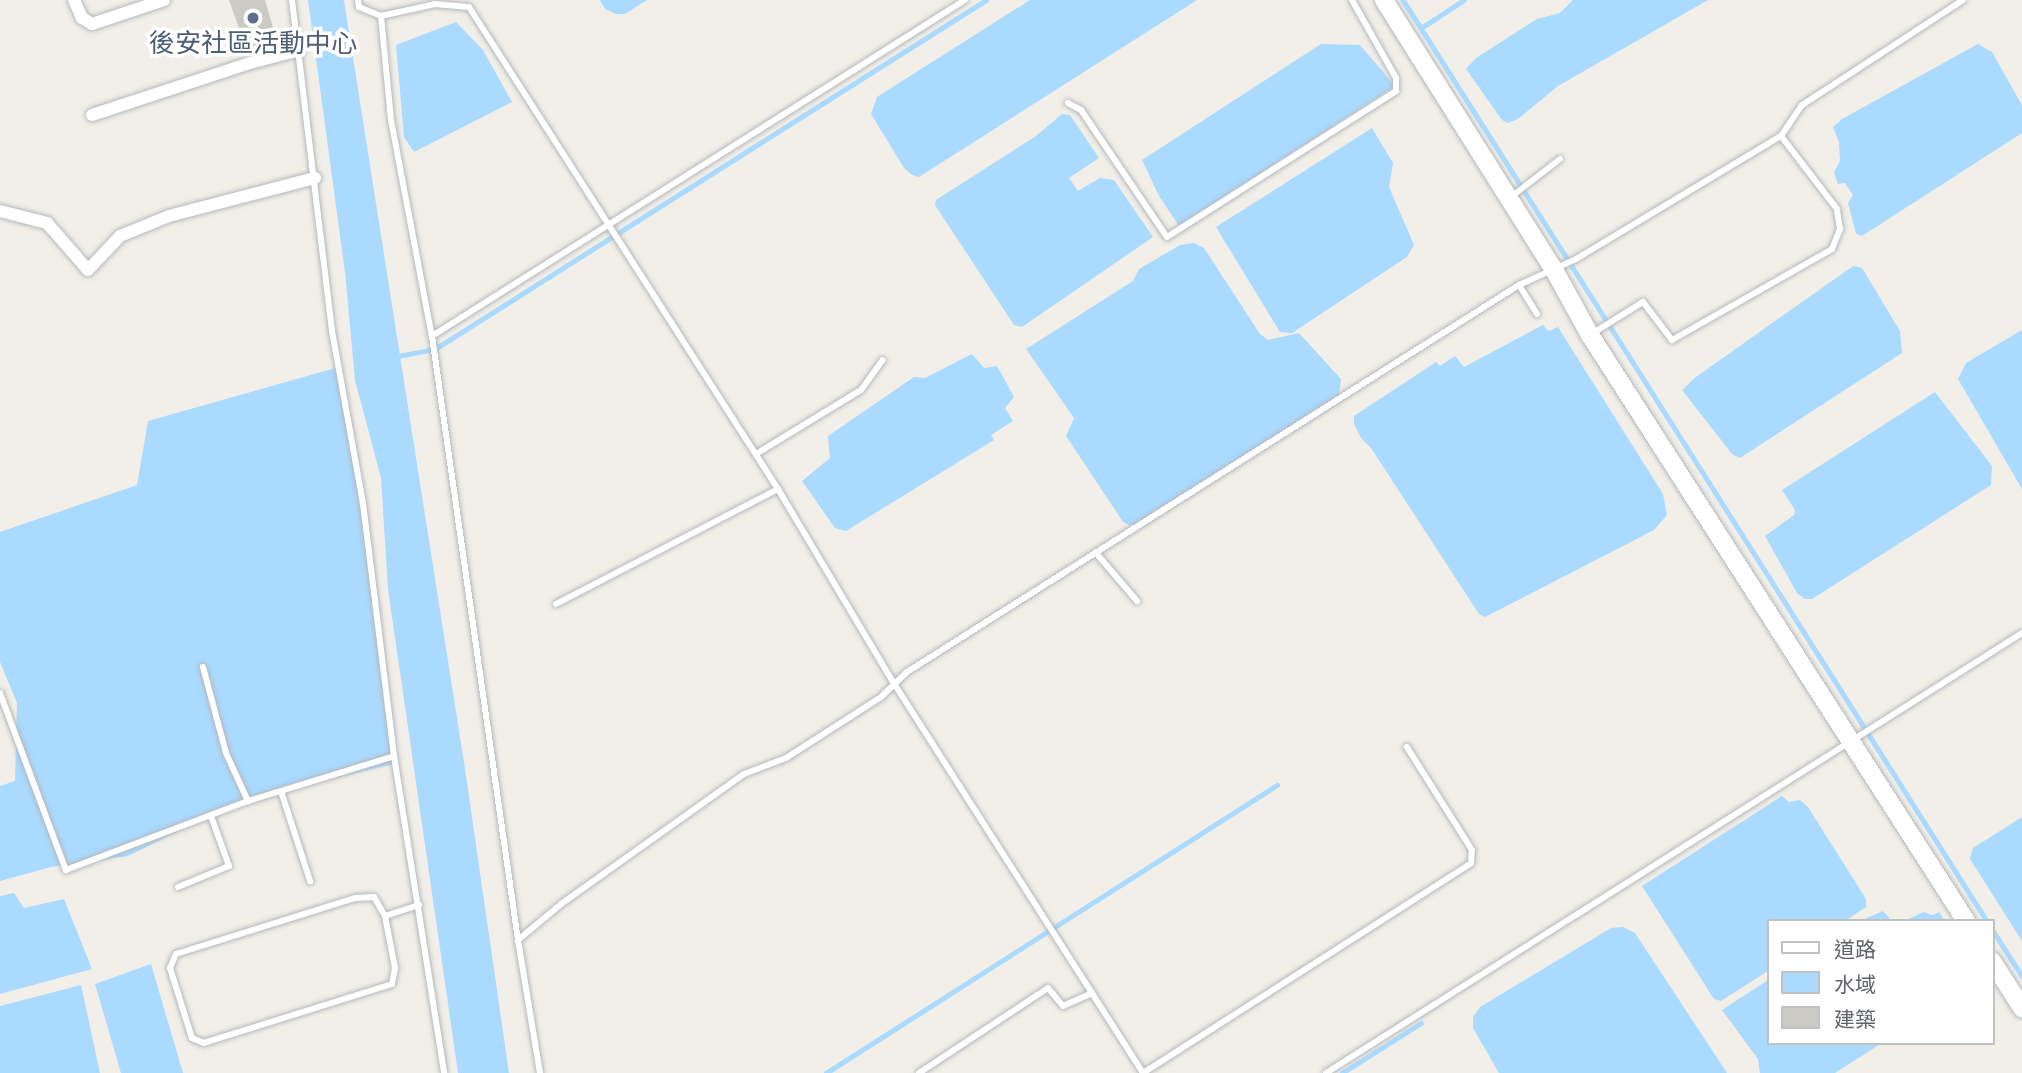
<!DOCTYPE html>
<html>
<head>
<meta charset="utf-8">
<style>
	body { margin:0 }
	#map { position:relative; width:2022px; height:1073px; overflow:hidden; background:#f1efe8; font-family:Signika,"Noto Sans TC",sans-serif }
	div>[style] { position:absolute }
	.water>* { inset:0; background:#aadaff }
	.stream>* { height:4.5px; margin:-2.25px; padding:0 2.25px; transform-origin:2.25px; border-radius:2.25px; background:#aadaff }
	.building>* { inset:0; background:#cccac5 }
	.roads { filter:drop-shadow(0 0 2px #b5b8bc) drop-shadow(0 0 2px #b5b8bc) }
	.lane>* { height:6px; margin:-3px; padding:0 3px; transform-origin:3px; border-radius:3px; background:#fff }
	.street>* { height:12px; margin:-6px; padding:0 6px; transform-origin:6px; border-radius:6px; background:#fff }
	.secondary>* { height:18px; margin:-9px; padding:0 9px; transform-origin:9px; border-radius:9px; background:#fff }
	.dots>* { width:19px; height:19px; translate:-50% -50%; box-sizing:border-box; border:4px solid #fff; border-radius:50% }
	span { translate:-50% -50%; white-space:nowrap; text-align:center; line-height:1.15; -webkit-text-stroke:7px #fff; paint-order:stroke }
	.service-label { font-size:26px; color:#4e5e75 }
	.legend { position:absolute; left:1767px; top:919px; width:228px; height:126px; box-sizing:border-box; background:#fff; border:2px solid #bfc1c3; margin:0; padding:9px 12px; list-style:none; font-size:21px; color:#5f6368 }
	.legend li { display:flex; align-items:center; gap:14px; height:35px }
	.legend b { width:35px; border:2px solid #bfc1c3 }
</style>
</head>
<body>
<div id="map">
	<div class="water">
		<div style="clip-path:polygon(308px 0,344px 0,465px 769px,509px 1073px,458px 1073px,388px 589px,381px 478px,355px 380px,345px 272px)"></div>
		<div style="clip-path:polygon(600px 0,647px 0,625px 14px,616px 14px,605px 9px)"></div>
		<div style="clip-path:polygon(1030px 0,1197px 0,919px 177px,912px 175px,904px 168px,871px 114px,877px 97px)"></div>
		<div style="clip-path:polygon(1573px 0,1708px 0,1558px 86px,1518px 119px,1508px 123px,1502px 120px,1466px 69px,1476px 58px,1537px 19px,1560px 13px)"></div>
		<div style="clip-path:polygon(456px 22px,483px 50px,512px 102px,414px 152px,404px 137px,396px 45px)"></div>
		<div style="clip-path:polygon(1321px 44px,1360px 45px,1395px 86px,1179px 226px,1159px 196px,1142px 160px)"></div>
		<div style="clip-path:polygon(1978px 44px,1992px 52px,2022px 105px,2022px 133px,1862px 236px,1856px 234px,1848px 203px,1853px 195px,1845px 183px,1838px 184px,1834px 172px,1840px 161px,1839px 142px,1833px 127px,1842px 119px)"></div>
		<div style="clip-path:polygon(1062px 114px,1070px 115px,1099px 158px,1069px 178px,1078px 191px,1100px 178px,1114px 180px,1153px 237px,1022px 327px,1014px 325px,935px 205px,936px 200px,1036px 136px)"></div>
		<div style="clip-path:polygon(1372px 128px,1393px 163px,1389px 187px,1414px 245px,1407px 257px,1292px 333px,1280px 332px,1216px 227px)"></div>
		<div style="clip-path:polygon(1194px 243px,1204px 248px,1260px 334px,1268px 340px,1299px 333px,1341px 379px,1339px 395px,1135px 524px,1129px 525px,1123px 522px,1066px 436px,1074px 418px,1026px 349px,1133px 281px,1139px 269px,1180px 245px)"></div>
		<div style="clip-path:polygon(1853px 266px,1862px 268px,1900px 331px,1902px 353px,1740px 458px,1732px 454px,1682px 390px,1696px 377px)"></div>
		<div style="clip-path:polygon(1543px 325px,1548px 331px,1558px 327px,1663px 494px,1667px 515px,1654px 530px,1485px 617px,1479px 614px,1371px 448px,1361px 438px,1354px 424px,1354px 416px,1436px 362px,1440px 366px,1455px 356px,1464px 367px)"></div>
		<div style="clip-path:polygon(2022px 330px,2022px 489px,1958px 379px,1966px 363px)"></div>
		<div style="clip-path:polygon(972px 354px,984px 368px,997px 366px,1014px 397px,1005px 408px,1013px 421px,991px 435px,994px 440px,846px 531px,835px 528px,802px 481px,830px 458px,828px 436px,914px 377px,925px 378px)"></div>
		<div style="clip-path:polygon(339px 367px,398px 763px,243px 800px,128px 856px,51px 867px,0 881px,0 786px,15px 781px,17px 703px,0 662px,0 532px,137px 485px,148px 421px)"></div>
		<div style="clip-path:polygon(1935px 392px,1992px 466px,1991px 485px,1812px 599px,1805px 599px,1797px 593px,1765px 536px,1794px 515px,1795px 510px,1782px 490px)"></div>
		<div style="clip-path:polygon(1782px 796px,1789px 802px,1800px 800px,1808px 807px,1866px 899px,1866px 907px,1845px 921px,1768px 921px,1768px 971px,1721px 1001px,1714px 999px,1642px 886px)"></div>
		<div style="clip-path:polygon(2022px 817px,2022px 941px,1970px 859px,1973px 848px)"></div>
		<div style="clip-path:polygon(14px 893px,24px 908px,64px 899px,92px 969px,0 994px,0 896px)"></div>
		<div style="clip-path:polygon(1883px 911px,1891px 920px,1897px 921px,1860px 921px)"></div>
		<div style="clip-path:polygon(1924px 912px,1932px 915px,1939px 912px,1945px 921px,1904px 921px)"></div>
		<div style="clip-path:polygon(1623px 927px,1635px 933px,1727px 1073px,1499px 1073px,1473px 1028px,1473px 1017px,1480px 1007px,1611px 928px)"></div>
		<div style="clip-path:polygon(151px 964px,183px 1073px,121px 1073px,95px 984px)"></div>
		<div style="clip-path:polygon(1768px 980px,1768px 1043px,1882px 1043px,1835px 1073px,1760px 1073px,1758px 1059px,1722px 1010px)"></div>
		<div style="clip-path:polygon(81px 985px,100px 1073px,0 1073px,0 1006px)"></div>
	</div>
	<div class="stream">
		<div style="left:1403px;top:0;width:33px;rotate:57deg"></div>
		<div style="left:1421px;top:28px;width:51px;rotate:-33.1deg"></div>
		<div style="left:1421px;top:28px;width:1057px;rotate:57.63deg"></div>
		<div style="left:393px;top:357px;width:43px;rotate:-10.8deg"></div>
		<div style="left:435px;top:349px;width:652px;rotate:-32.35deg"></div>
		<div style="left:1992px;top:929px;width:56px;rotate:57.4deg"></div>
		<div style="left:826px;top:1073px;width:535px;rotate:-32.56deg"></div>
		<div style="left:1342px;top:1073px;width:93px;rotate:-32.3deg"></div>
	</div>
	<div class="building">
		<div style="clip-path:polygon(229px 0,265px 0,276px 38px,285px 36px,287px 52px,251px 62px)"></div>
	</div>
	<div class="roads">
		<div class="lane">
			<div style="left:292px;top:0;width:333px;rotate:83.1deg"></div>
			<div style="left:332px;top:331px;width:175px;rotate:79.8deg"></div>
			<div style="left:363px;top:503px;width:255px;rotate:83deg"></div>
			<div style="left:394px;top:756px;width:321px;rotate:81deg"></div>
			<div style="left:358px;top:0;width:7px;rotate:82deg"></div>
			<div style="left:359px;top:7px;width:24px;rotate:22deg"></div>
			<div style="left:381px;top:16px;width:104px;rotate:84.5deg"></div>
			<div style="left:391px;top:120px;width:220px;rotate:79.3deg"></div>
			<div style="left:432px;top:336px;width:610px;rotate:81.9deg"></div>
			<div style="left:518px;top:940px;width:135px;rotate:80.6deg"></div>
			<div style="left:381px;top:16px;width:55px;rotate:-12.5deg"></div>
			<div style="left:435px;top:4px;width:34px;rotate:5deg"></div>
			<div style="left:469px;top:7px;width:573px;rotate:57.34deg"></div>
			<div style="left:778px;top:489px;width:228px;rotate:59.2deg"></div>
			<div style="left:895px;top:685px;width:460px;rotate:57.4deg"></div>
			<div style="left:1068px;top:103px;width:15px;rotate:28deg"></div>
			<div style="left:1081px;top:110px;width:153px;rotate:55.9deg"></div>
			<div style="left:1167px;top:237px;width:272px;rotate:-32.5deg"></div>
			<div style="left:1396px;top:91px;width:13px;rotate:-90deg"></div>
			<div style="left:1396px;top:78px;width:90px;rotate:-119.4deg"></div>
			<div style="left:1511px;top:197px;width:62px;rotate:-37.8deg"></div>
			<div style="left:1519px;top:285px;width:34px;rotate:58deg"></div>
			<div style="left:1593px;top:333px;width:59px;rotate:-31.8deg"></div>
			<div style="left:1643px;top:302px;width:48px;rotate:52.7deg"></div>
			<div style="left:1672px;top:340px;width:184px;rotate:-29.6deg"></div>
			<div style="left:1832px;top:249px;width:22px;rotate:-68deg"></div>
			<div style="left:1840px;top:229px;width:20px;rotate:-99deg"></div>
			<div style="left:1837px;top:209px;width:92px;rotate:-127.5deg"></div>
			<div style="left:432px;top:336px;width:630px;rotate:-32.23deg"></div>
			<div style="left:756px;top:454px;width:123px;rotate:-31.4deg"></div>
			<div style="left:861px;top:390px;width:37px;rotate:-54deg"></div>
			<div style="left:1097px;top:554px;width:62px;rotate:49.6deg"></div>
			<div style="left:556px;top:604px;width:250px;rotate:-27.4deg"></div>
			<div style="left:203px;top:667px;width:89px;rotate:75deg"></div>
			<div style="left:226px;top:753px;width:53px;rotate:65.4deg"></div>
			<div style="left:0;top:693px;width:189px;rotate:69.6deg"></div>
			<div style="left:66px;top:870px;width:195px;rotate:-20.8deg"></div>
			<div style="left:248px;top:801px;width:153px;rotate:-17.1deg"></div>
			<div style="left:281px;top:791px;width:95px;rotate:72.1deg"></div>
			<div style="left:178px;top:887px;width:55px;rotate:-22.4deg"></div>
			<div style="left:229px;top:866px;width:53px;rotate:-109.8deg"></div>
			<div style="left:385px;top:916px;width:53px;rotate:79.1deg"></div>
			<div style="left:395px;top:968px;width:16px;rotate:101deg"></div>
			<div style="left:392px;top:984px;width:197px;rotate:162.6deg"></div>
			<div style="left:204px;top:1043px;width:13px;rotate:-157deg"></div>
			<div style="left:192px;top:1038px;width:73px;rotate:-107.4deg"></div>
			<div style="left:170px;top:968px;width:15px;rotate:-67deg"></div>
			<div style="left:176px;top:954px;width:188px;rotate:-17.4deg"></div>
			<div style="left:355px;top:898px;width:19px;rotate:-3deg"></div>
			<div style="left:374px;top:897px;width:22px;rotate:60deg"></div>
			<div style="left:385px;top:916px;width:36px;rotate:-18deg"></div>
			<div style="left:518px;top:940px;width:56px;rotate:-39.9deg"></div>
			<div style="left:561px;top:904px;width:224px;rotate:-35.4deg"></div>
			<div style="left:744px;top:774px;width:45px;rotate:-20.9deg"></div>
			<div style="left:786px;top:758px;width:113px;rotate:-32.7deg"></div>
			<div style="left:881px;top:697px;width:36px;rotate:-44deg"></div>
			<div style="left:907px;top:672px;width:724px;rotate:-32.31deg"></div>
			<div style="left:1519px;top:285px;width:63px;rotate:-24.5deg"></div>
			<div style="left:1576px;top:259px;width:239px;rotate:-31deg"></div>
			<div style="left:1781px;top:136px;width:37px;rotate:-56deg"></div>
			<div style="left:1802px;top:105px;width:192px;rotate:-33.1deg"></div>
			<div style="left:919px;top:1073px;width:154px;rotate:-33.4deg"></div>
			<div style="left:1048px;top:988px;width:23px;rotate:50deg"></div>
			<div style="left:1063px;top:1006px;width:32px;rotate:-24deg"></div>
			<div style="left:1143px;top:1073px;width:389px;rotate:-32.6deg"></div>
			<div style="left:1471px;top:863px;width:13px;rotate:-86deg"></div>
			<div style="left:1472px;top:850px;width:122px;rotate:-122.3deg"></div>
			<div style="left:1326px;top:1073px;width:823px;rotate:-32.3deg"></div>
		</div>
		<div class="street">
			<div style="left:74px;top:0;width:20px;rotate:66deg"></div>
			<div style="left:82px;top:18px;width:12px;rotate:31deg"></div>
			<div style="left:92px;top:24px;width:76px;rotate:-18.4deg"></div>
			<div style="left:92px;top:115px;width:166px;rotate:-18.2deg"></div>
			<div style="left:250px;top:63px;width:51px;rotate:-14.9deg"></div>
			<div style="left:0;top:211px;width:49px;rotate:14.3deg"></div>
			<div style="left:47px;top:223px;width:62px;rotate:48.9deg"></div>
			<div style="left:88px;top:270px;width:47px;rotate:-46.7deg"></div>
			<div style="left:120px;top:236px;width:53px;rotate:-22.2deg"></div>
			<div style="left:169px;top:216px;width:151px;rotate:-14.6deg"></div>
		</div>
		<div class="secondary">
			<div style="left:1384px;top:0;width:317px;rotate:57.8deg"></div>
			<div style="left:1553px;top:268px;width:77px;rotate:61.1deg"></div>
			<div style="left:1590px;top:335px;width:696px;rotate:57.31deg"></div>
			<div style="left:1992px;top:961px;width:56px;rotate:57.4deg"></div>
		</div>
	</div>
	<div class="dots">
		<div style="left:253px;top:18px;background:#5c6f8a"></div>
	</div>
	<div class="service-label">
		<span style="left:253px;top:45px">後安社區活動中心</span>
	</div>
	<ul class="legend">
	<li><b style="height:9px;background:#fff"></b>道路</li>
	<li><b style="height:19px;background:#aadaff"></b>水域</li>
	<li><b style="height:19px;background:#cccac5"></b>建築</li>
	</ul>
</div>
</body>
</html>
